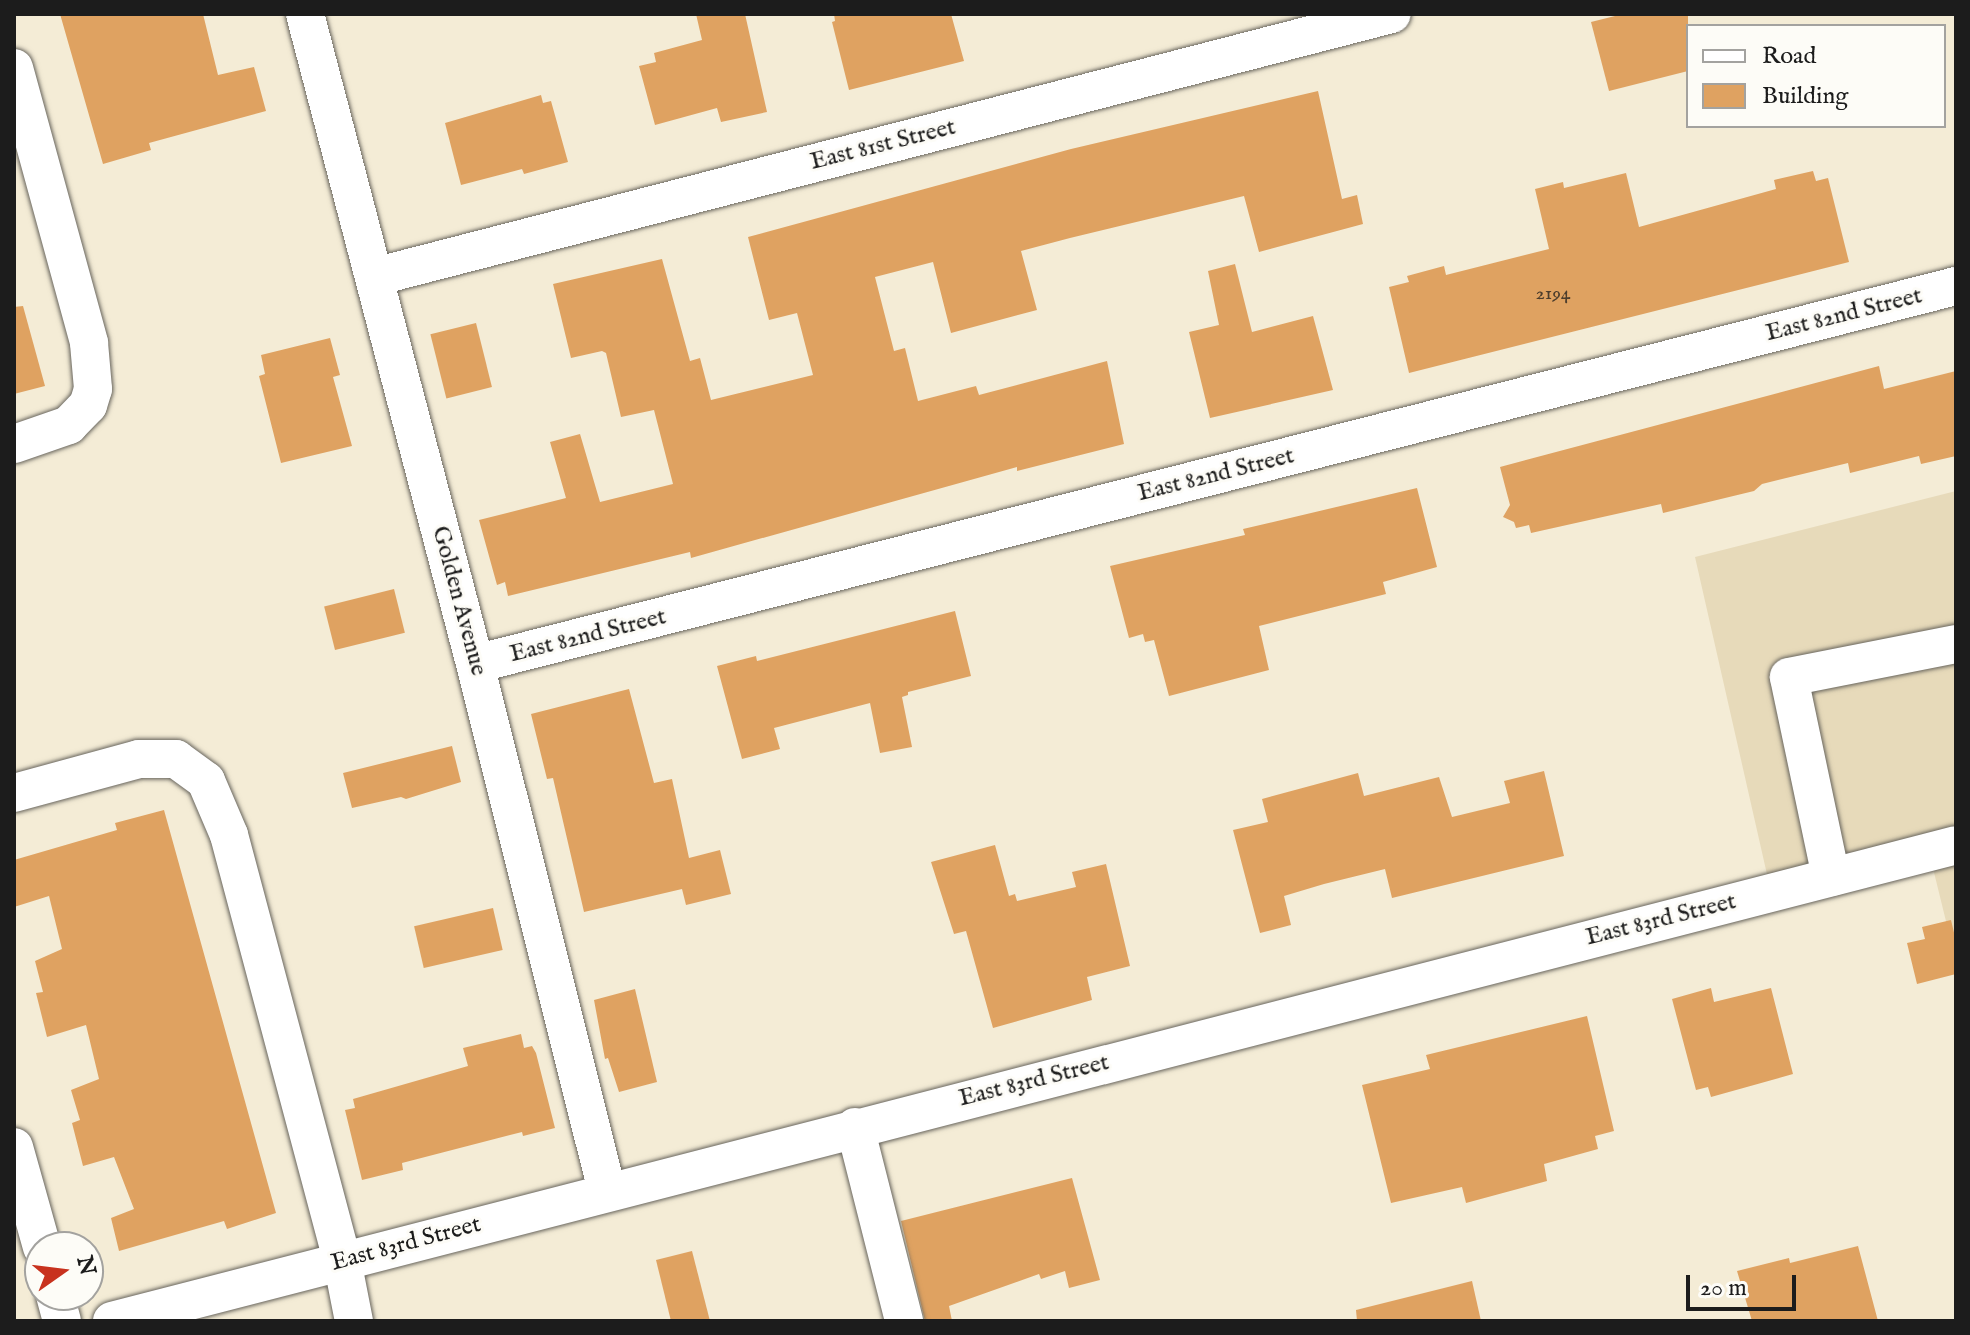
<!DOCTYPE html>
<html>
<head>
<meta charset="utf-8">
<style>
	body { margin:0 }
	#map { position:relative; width:1970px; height:1335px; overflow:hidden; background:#f4ecd6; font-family:"IM FELL English",serif }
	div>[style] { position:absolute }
	.built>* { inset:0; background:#e7daba }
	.building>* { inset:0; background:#dfa261; transform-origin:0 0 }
	.roads { filter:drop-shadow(0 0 2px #68655d) drop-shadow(0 0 2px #68655d) }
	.minor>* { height:38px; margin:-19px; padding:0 19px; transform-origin:19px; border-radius:19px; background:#fff }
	span { translate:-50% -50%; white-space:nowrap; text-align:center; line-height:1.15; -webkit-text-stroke:6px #fdfcf7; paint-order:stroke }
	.number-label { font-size:20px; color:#4d3e2d }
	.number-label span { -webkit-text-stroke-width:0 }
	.street-label { font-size:24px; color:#1c1c1c }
	.frame { position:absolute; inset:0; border:16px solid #1c1c1c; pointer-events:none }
	.legend { position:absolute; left:1686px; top:24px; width:260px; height:104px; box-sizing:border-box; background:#fdfcf7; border:2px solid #a3a29f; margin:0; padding:10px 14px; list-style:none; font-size:24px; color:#1c1c1c }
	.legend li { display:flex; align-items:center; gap:16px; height:40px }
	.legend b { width:40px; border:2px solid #a3a29f }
	.north { position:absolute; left:24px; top:1231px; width:80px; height:80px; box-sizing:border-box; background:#fdfcf7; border:2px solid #a3a29f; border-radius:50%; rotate:76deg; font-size:22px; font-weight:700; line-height:32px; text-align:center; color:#1c1c1c }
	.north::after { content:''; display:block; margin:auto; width:28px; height:36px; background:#c8321e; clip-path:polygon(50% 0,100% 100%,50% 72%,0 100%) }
	.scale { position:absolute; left:1686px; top:1275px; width:110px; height:36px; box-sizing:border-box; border:4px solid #1c1c1c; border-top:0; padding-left:10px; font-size:24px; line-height:28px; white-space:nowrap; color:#1c1c1c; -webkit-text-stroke:6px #fdfcf7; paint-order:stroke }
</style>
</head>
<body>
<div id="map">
	<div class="built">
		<div style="clip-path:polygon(1956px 491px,1956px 962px,1929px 852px,1771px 892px,1695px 557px)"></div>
	</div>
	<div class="building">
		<div style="clip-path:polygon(60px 14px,203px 14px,218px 75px,254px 67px,266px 111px,149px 143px,151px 150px,103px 164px)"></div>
		<div style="clip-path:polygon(696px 14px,745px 14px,767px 112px,721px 122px,717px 108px,655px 125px,639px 66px,656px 62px,654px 53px,702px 40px)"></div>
		<div style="clip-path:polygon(834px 14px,951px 14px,964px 61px,849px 90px,832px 22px,835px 21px)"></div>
		<div style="clip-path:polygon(1623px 14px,1688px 14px,1688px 71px,1609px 91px,1591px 22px)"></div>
		<div style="clip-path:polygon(1318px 91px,1342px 199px,1357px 195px,1363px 224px,1259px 252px,1244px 196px,1070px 238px,1021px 251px,1037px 310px,951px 333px,933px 262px,875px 277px,894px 351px,905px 348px,918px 401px,976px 386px,979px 395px,1107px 361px,1124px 444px,1017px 471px,1017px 467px,691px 558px,690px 552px,508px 596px,505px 582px,497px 585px,479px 520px,566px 498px,550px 442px,580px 434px,600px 502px,673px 484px,654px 410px,621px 417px,606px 353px,602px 351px,571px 358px,553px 284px,662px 259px,690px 361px,700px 358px,711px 400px,813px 375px,797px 313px,769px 320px,748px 237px,1071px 149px)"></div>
		<div style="clip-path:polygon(541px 95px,543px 103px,551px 101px,568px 162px,524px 174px,522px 169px,461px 185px,445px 123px)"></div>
		<div style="clip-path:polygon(1813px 171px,1816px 181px,1828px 178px,1849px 262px,1409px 373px,1389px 287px,1409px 282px,1407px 276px,1444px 266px,1446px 275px,1549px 249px,1535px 189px,1563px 182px,1564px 188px,1626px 173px,1639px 227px,1776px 189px,1774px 180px)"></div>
		<div style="clip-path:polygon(1235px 264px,1252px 332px,1313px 316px,1333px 390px,1210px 418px,1189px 332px,1219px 325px,1208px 271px)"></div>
		<div style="clip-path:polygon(23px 306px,45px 386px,14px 394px,14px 307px)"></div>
		<div style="left:476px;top:323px;width:66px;height:47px;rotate:76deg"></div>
		<div style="clip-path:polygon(330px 338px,340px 375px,333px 377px,352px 446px,281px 463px,259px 376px,265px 374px,261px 355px)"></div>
		<div style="clip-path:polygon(1879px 366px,1884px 389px,1956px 371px,1956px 456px,1921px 464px,1919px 456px,1850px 473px,1848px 463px,1762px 484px,1754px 491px,1663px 513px,1661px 504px,1531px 533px,1529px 525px,1516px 528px,1514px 522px,1503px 517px,1510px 505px,1500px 467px)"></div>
		<div style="clip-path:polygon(1417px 488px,1437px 567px,1383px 582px,1386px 594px,1259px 626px,1269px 670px,1169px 696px,1154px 640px,1145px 642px,1143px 634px,1129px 638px,1110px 566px,1245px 535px,1243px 529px)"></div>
		<div style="left:394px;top:589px;width:45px;height:72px;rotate:76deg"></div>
		<div style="clip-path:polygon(955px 611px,971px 676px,908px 692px,908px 695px,902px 697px,912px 747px,880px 753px,870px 703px,774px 728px,780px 749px,742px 759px,717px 666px,756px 656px,757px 661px)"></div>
		<div style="clip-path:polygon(629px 689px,654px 783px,672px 779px,689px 858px,720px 850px,731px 894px,686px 905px,682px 889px,584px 912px,553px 778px,547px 779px,531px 714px)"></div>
		<div style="clip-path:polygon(452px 746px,461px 782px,406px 799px,401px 797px,352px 808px,343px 773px)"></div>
		<div style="clip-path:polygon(1544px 771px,1564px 856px,1392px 898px,1385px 869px,1324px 884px,1284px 896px,1291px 925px,1260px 933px,1233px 830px,1268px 822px,1262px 799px,1358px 773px,1364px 796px,1439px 777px,1452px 817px,1510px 803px,1504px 781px)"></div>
		<div style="clip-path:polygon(164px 810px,276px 1213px,227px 1229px,224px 1221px,119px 1251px,111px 1218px,134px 1209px,114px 1157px,83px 1166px,72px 1123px,80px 1120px,71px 1090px,99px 1079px,86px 1025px,47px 1037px,36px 993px,43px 992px,35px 961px,62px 949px,49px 896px,14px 907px,14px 860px,117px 830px,115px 823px)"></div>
		<div style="clip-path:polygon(995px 845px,1009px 896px,1015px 894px,1017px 901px,1076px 887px,1072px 872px,1106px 864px,1130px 966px,1087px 977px,1092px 1000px,993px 1028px,966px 931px,954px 934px,931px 862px)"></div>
		<div style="left:493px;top:908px;width:43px;height:81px;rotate:77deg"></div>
		<div style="clip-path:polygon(1951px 920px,1956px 941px,1956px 974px,1917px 984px,1907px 943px,1925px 939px,1922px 927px)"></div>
		<div style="clip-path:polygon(1711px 988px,1714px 1002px,1771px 988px,1793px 1074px,1711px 1097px,1708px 1087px,1696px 1090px,1672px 999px)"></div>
		<div style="clip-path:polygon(635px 989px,657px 1082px,619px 1092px,608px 1058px,605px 1059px,594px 1000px)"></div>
		<div style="clip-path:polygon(1587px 1016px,1614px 1131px,1595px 1136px,1598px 1149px,1544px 1164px,1547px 1181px,1466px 1203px,1462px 1187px,1391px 1203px,1362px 1085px,1430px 1069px,1426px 1055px)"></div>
		<div style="clip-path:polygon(521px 1034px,524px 1048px,532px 1046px,536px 1053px,555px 1128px,523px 1136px,522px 1132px,402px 1163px,403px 1170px,362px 1180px,345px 1110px,355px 1108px,353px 1099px,468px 1066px,463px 1048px)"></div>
		<div style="clip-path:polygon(1072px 1178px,1100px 1280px,1069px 1288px,1065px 1271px,1041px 1279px,1039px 1274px,949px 1306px,952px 1321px,925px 1321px,901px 1221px)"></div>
		<div style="clip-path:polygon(1858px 1246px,1878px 1321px,1752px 1321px,1737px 1271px,1789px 1258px,1790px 1263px)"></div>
		<div style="clip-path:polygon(692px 1251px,710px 1321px,671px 1321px,656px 1260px)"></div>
		<div style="clip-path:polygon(1472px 1281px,1481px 1321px,1357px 1321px,1356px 1310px)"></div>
	</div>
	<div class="roads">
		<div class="minor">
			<div style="left:305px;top:14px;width:672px;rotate:75.34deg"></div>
			<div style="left:475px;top:664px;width:543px;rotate:75.94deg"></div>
			<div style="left:14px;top:68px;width:285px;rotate:74.7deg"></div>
			<div style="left:89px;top:343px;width:46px;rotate:85deg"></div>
			<div style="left:93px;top:389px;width:17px;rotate:107deg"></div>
			<div style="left:88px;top:405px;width:28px;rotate:134deg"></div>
			<div style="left:69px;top:425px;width:58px;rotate:160.9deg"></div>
			<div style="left:374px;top:277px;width:1051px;rotate:-14.49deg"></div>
			<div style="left:475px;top:664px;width:1528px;rotate:-14.32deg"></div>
			<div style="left:14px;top:793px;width:130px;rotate:-15.2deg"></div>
			<div style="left:139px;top:759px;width:37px"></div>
			<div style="left:176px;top:759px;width:37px;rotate:36deg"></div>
			<div style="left:206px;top:781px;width:59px;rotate:66.9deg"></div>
			<div style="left:229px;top:835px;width:440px;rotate:75.1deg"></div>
			<div style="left:342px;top:1260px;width:62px;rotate:78.9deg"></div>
			<div style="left:1831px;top:877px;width:204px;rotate:-101.9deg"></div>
			<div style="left:1789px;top:677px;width:170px;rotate:-11.2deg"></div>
			<div style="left:855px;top:1127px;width:200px;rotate:75.8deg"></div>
			<div style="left:14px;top:1147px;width:104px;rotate:74.4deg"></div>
			<div style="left:55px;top:1295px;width:27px;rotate:75deg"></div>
			<div style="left:112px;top:1321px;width:1904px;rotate:-14.47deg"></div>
		</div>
	</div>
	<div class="number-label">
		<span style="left:1553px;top:293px">2194</span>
	</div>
	<div class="street-label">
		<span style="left:883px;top:145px;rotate:-14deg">East 81st Street</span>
		<span style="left:1844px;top:315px;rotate:-14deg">East 82nd Street</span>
		<span style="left:1216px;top:475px;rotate:-14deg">East 82nd Street</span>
		<span style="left:459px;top:601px;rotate:75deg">Golden Avenue</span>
		<span style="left:588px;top:636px;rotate:-14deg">East 82nd Street</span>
		<span style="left:1661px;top:920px;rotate:-14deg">East 83rd Street</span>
		<span style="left:1034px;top:1081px;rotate:-14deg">East 83rd Street</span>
		<span style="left:406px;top:1244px;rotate:-15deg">East 83rd Street</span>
	</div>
	<div class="frame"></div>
	<ul class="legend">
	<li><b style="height:10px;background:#fff"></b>Road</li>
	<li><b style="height:22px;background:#dfa261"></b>Building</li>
	</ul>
	<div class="north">N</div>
	<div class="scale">20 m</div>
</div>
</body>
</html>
